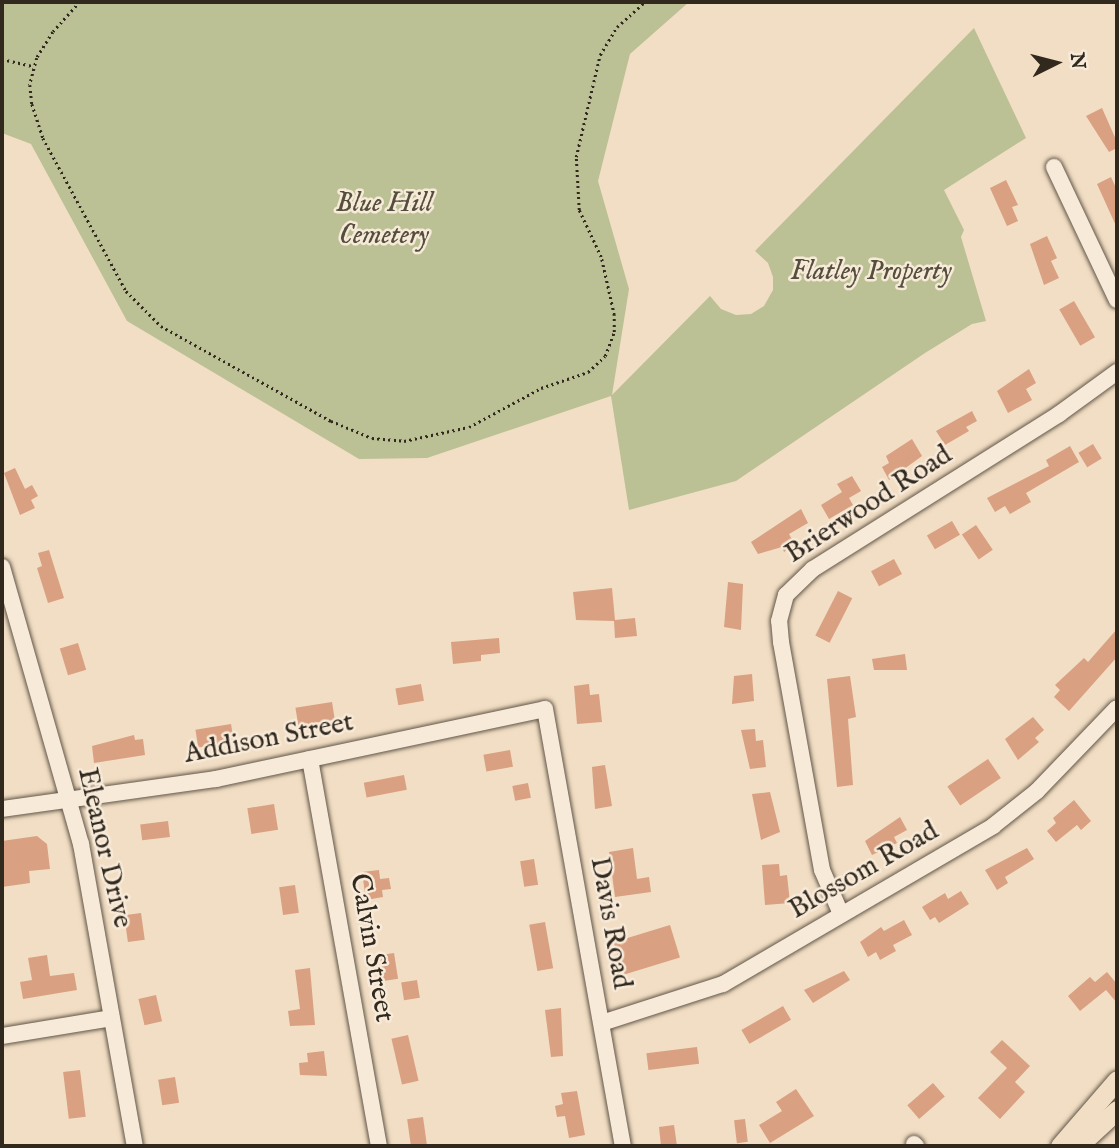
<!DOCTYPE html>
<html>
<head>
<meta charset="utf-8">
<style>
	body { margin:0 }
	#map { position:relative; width:1119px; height:1148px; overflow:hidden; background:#f2dec4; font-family:"IM FELL English",serif }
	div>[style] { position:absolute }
	.green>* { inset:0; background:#bbc194 }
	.building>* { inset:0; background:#d9a081; transform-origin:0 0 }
	.path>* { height:2.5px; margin-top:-1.25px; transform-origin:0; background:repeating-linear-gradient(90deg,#31281e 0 2px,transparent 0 5.5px) }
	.roads { filter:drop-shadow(0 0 2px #615648) drop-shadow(0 0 2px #615648) }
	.minor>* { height:16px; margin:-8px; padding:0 8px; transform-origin:8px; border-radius:8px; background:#f7ead9 }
	.major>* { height:19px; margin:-9.5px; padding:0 9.5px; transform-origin:9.5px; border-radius:9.5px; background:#f2dec4 }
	span { translate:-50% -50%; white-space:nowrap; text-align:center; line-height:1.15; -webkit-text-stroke:5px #f7ead9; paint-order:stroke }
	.park-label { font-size:28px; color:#544e3c; font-style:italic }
	.street-label { font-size:28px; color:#31281e }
	.frame { position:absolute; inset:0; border:4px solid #31281e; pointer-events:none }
	.north { position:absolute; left:1021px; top:28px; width:70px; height:70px; -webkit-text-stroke:5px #f7ead9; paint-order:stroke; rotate:84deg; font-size:19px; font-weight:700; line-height:28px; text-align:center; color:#31281e }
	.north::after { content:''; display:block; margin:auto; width:24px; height:32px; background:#31281e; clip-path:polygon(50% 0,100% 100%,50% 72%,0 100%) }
</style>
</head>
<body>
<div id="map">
	<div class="green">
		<div style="clip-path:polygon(2px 2px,689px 2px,630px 54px,598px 181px,629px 289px,612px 395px,710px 296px,721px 309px,736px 315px,751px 314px,764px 306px,773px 290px,773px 277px,768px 263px,755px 251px,974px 28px,1026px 138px,944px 190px,964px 230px,961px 237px,986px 321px,972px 324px,925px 353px,736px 481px,629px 510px,611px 396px,427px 458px,359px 459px,127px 321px,31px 144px,2px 133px)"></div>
	</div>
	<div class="building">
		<div style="clip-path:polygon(1102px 108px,1117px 142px,1117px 148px,1109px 152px,1086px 116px)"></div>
		<div style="clip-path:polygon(1111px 177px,1117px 190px,1117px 228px,1097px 184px)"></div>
		<div style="clip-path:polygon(1006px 180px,1018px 205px,1012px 207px,1018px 221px,1007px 226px,990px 188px)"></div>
		<div style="clip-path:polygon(1047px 236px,1057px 258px,1051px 261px,1059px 278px,1044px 285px,1030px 244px)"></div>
		<div style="left:1074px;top:301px;width:42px;height:17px;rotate:60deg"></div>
		<div style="clip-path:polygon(1029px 369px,1036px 383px,1026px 389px,1032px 400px,1008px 413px,997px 391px)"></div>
		<div style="clip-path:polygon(972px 411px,977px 421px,966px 427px,969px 431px,945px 445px,936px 431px)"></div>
		<div style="clip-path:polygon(912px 439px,922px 456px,889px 480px,882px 467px,889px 463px,886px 456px)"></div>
		<div style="left:1093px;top:444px;width:17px;height:17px;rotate:59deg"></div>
		<div style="clip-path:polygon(1070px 446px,1079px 462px,1026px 493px,1031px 502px,1010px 514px,1005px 506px,995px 512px,987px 498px,1049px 466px,1046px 460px)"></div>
		<div style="clip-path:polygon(15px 468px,25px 489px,32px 485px,38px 496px,31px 500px,35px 508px,20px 515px,4px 473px)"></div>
		<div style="clip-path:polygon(852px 476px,861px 491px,849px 498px,853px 505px,829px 519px,821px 505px,842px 492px,837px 484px)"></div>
		<div style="clip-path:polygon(801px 509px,808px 523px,789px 534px,795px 545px,784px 552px,782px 547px,758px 554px,751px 542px)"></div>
		<div style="left:952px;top:521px;width:16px;height:29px;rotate:60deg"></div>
		<div style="left:976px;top:525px;width:30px;height:17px;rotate:56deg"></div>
		<div style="clip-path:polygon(49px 550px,64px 598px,48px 603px,37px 568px,42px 566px,38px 553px)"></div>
		<div style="left:894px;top:559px;width:17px;height:26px;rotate:62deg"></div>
		<div style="clip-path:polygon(728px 582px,743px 584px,741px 630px,724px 627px)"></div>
		<div style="clip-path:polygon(612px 588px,615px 620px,635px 618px,637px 636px,615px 638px,614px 621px,576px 620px,573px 592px)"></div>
		<div style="left:838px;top:591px;width:16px;height:50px;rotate:27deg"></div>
		<div style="clip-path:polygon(1117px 629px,1117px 657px,1069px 711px,1054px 697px,1060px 690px,1055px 685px,1084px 658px,1088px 662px)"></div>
		<div style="clip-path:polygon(499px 638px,500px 653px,481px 655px,481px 661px,453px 664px,451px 642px)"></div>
		<div style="left:78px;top:643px;width:28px;height:19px;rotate:73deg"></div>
		<div style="clip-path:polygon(905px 654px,907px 670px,874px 670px,872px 659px)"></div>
		<div style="clip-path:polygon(752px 674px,754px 701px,732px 704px,734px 676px)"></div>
		<div style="clip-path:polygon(850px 676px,856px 717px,848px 719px,853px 785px,837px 787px,827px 679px)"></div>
		<div style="left:421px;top:684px;width:17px;height:26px;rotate:80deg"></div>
		<div style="clip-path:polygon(589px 684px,590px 695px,599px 694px,602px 722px,577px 724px,574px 686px)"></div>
		<div style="left:332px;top:702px;width:18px;height:37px;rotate:81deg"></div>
		<div style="clip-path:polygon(1033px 717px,1044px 730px,1035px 738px,1039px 742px,1018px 760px,1005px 739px)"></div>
		<div style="left:231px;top:724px;width:18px;height:36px;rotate:81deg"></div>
		<div style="clip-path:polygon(755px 729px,756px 741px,763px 740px,766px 767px,750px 769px,741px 730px)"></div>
		<div style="clip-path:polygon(134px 735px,135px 740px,143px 739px,145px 755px,94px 763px,92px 746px)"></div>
		<div style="left:510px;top:750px;width:17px;height:27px;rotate:80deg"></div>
		<div style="left:988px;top:759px;width:23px;height:49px;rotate:56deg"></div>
		<div style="clip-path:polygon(605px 765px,612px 806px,595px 809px,592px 767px)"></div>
		<div style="left:404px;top:775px;width:15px;height:41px;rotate:79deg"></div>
		<div style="left:528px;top:783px;width:15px;height:16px;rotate:79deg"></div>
		<div style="clip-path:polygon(770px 792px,780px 832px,761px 840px,752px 794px)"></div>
		<div style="clip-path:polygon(1074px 800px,1091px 821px,1081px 830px,1077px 825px,1056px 842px,1047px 831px,1056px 823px,1053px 818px)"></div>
		<div style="left:274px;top:804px;width:26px;height:27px;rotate:81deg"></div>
		<div style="clip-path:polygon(900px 817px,907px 830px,894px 837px,897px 843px,872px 855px,865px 841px)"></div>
		<div style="left:168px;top:821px;width:16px;height:28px;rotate:83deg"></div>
		<div style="clip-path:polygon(37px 836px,47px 844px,50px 869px,29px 871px,30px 883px,2px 887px,2px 841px)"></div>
		<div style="clip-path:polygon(633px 848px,637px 879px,649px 877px,651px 892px,615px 897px,609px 852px)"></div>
		<div style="clip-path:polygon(1027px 848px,1034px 859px,1005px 877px,1008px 883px,997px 890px,985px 870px)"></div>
		<div style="left:534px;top:859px;width:26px;height:14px;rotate:81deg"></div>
		<div style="clip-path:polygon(779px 864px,780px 876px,787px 875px,790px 903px,765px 905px,762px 865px)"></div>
		<div style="clip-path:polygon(379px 870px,380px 879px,389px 878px,391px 889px,382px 890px,383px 897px,366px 900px,362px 872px)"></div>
		<div style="left:295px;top:885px;width:28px;height:16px;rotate:82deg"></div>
		<div style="clip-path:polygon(961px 891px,969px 904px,939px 923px,935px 917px,930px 920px,922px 907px,945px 893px,948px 899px)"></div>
		<div style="left:141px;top:913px;width:27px;height:17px;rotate:82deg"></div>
		<div style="clip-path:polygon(904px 920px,912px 935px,893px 945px,896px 951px,880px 960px,876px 952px,868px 957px,860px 942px,881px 927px,884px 931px)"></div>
		<div style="left:545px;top:922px;width:47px;height:16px;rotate:80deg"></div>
		<div style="left:670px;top:925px;width:34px;height:59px;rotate:73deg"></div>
		<div style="left:394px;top:953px;width:26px;height:18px;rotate:81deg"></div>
		<div style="clip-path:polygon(47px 955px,50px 976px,74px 973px,77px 990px,23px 999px,20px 982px,32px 980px,28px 958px)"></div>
		<div style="clip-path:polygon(310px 968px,315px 1025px,290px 1026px,288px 1011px,300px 1009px,295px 970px)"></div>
		<div style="clip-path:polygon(844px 971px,850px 980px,813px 1003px,804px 990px)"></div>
		<div style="clip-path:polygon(1107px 972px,1117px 984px,1117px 1003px,1106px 990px,1080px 1011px,1068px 996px,1090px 977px,1095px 982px)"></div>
		<div style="left:417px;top:980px;width:18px;height:16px;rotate:81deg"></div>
		<div style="left:156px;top:995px;width:27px;height:18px;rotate:77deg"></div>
		<div style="left:783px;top:1006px;width:16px;height:48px;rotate:60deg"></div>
		<div style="clip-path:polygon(561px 1008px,563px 1056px,551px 1057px,545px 1010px)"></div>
		<div style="left:408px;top:1035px;width:47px;height:17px;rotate:77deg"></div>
		<div style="clip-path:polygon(1002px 1040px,1030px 1066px,1015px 1082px,1025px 1092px,1000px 1119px,978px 1098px,1007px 1068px,990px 1052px)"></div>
		<div style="left:697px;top:1047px;width:17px;height:51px;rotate:83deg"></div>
		<div style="clip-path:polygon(324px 1051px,327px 1076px,300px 1075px,299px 1063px,308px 1062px,307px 1053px)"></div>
		<div style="left:80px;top:1070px;width:47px;height:17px;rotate:83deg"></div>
		<div style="left:175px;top:1077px;width:26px;height:17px;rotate:81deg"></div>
		<div style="left:933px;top:1083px;width:18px;height:34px;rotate:49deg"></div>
		<div style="clip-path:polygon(796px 1089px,814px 1116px,770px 1143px,759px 1125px,782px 1111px,776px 1102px)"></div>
		<div style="clip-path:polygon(577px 1091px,585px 1135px,569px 1138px,565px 1116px,557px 1117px,555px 1106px,563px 1104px,561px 1093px)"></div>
		<div style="left:423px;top:1117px;width:29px;height:16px;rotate:82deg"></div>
		<div style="left:745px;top:1119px;width:23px;height:11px;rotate:83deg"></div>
		<div style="clip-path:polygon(674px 1125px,677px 1146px,661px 1146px,659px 1127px)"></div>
	</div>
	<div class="path">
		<div style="left:80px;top:2px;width:40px;rotate:132deg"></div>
		<div style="left:53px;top:32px;width:31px;rotate:122deg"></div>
		<div style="left:37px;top:58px;width:28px;rotate:105deg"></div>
		<div style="left:30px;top:85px;width:19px;rotate:84deg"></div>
		<div style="left:32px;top:104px;width:36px;rotate:72deg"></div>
		<div style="left:43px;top:138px;width:174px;rotate:61.5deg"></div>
		<div style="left:126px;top:291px;width:49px;rotate:45deg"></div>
		<div style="left:161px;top:326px;width:195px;rotate:29.2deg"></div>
		<div style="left:331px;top:421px;width:44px;rotate:22.5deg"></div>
		<div style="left:372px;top:438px;width:32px;rotate:5deg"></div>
		<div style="left:404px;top:441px;width:66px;rotate:-12.2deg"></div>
		<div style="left:469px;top:427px;width:82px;rotate:-28.4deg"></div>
		<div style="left:541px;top:388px;width:50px;rotate:-18.8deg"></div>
		<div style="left:588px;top:372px;width:23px;rotate:-43deg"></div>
		<div style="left:605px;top:356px;width:26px;rotate:-69deg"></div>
		<div style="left:614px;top:332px;width:17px;rotate:-90deg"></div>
		<div style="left:614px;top:315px;width:59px;rotate:-102.6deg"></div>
		<div style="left:601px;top:257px;width:52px;rotate:-115.1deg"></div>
		<div style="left:579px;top:210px;width:53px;rotate:-93.2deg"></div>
		<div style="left:576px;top:157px;width:105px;rotate:-76.8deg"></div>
		<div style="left:600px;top:55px;width:33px;rotate:-59deg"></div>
		<div style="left:617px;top:27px;width:38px;rotate:-42deg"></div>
		<div style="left:2px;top:59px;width:31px;rotate:13deg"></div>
	</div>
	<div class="roads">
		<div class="minor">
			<div style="left:1054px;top:167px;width:147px;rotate:64.7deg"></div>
			<div style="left:2px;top:567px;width:288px;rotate:74.1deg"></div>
			<div style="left:81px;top:844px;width:307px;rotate:79.9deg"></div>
			<div style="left:310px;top:759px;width:393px;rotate:79.9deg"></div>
			<div style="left:2px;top:809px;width:216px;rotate:-8deg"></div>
			<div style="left:216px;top:779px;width:336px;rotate:-12deg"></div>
			<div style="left:545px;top:709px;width:444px;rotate:79.9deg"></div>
			<div style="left:841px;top:914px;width:48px;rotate:-113.4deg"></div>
			<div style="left:822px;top:870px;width:232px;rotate:-100.2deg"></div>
			<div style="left:781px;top:642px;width:21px;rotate:-95deg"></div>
			<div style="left:779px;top:621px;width:27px;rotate:-75deg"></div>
			<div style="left:786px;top:595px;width:37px;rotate:-44deg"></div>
			<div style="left:813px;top:569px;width:291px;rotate:-32.2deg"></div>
			<div style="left:1059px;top:414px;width:72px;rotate:-35.9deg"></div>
			<div style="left:602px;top:1023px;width:127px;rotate:-17.9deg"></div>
			<div style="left:723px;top:984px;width:313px;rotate:-30.3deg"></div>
			<div style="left:993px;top:826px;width:56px;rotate:-38.5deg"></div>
			<div style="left:1037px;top:791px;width:115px;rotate:-46.1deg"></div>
			<div style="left:2px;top:1036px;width:111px;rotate:-9.3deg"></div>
			<div style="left:914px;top:1144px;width:3px;rotate:45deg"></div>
		</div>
		<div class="major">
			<div style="left:1060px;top:1146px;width:87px;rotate:-49.2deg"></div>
			<div style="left:1078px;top:1146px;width:53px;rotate:-42.7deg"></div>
		</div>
	</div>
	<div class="park-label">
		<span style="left:384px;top:220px">Blue Hill<br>Cemetery</span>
		<span style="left:871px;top:272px">Flatley Property</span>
	</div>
	<div class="street-label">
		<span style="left:869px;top:505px;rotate:-33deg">Brierwood Road</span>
		<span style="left:269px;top:739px;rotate:-11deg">Addison Street</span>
		<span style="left:104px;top:848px;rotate:77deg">Eleanor Drive</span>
		<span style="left:864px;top:871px;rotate:-30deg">Blossom Road</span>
		<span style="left:610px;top:923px;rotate:80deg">Davis Road</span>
		<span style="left:371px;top:948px;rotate:80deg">Calvin Street</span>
	</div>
	<div class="frame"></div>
	<div class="north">N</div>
</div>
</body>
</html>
